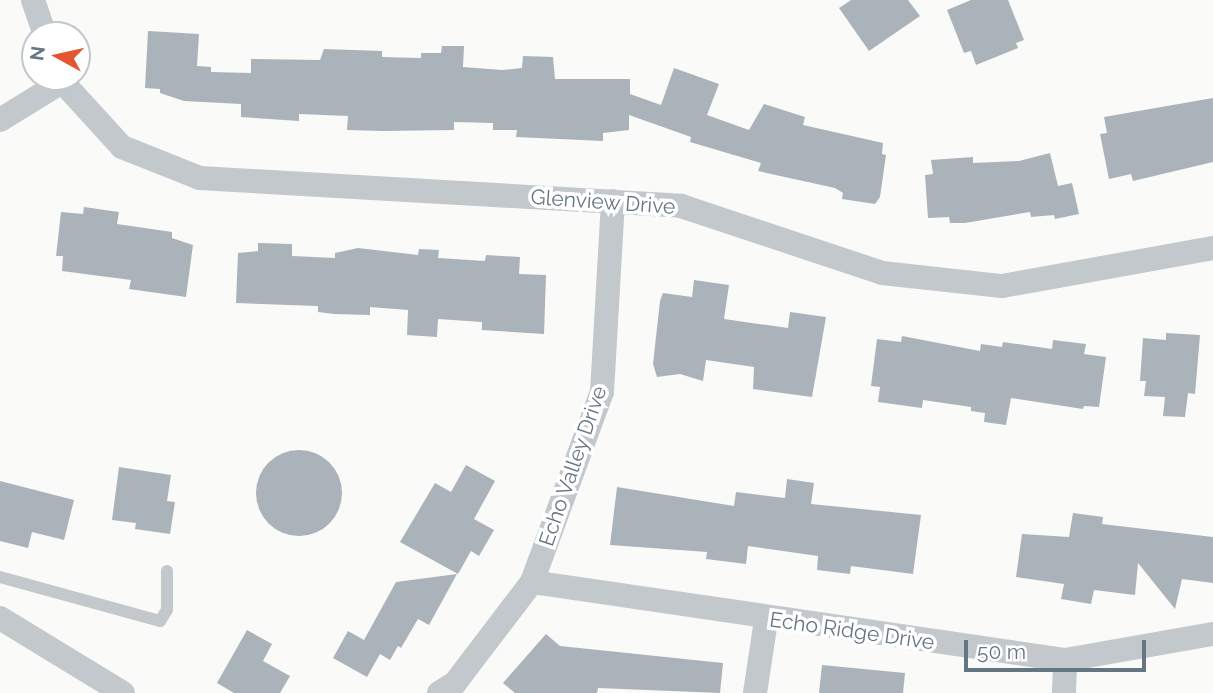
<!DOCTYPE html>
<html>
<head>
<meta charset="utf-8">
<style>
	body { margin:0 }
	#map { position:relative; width:1213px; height:693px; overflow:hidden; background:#fafaf8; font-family:Raleway,sans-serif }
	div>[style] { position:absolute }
	.building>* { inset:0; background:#aab3b9 }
	.round { border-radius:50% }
	.service>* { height:12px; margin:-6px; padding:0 6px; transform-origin:6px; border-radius:6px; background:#c3c8cc }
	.minor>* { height:24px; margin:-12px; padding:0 12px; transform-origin:12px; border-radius:12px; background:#c3c8cc }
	span { translate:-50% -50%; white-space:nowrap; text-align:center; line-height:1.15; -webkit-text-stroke:7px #fff; paint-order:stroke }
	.street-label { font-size:21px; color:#657683 }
	.north { position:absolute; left:21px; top:21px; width:70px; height:70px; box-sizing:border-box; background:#fff; border:2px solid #c1c8cd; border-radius:50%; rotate:278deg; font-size:19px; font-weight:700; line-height:28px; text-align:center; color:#657683 }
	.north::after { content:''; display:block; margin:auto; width:24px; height:32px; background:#e4572e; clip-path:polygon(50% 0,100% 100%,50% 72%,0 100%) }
	.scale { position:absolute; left:964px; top:640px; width:182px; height:32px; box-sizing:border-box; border:4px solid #657683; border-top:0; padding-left:9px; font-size:21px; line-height:24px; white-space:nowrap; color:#657683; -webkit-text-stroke:5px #fff; paint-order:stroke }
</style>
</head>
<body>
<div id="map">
	<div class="building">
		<div style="clip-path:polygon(851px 0,908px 0,920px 16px,869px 51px,839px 8px)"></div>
		<div style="clip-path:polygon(971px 0,1008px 0,1024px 40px,1016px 43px,1018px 48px,976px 65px,971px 51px,964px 53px,947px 10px)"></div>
		<div style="clip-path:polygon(148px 31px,199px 34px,197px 66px,211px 67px,211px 72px,251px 73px,251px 59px,320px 60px,324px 49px,382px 51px,382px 57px,421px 58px,421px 53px,441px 53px,442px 46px,464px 46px,463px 67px,502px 70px,522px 68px,523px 56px,553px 57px,555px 79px,630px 79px,630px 94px,661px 105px,674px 68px,719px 84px,707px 115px,749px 130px,764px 104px,805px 117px,803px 125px,883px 143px,882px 154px,886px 155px,880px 197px,875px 204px,842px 199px,843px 193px,835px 188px,758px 171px,761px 163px,690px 142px,691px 137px,629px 115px,629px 130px,603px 133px,603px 141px,516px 137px,517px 130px,493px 130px,493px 123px,454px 122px,454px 130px,383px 131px,347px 130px,348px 116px,299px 114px,299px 121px,241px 117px,241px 104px,184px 101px,160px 93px,160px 89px,145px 88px)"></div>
		<div style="clip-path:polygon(1213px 98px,1213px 162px,1133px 181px,1131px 174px,1109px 179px,1100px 134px,1107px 133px,1104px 117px)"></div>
		<div style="clip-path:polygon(1050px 153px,1058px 186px,1072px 183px,1079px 214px,1055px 219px,1054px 215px,1031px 217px,1030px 212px,965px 223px,950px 223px,949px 217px,928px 218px,925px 175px,933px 174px,931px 160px,973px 157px,973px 163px,1019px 161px)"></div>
		<div style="clip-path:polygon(84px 207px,119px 212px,117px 224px,172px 232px,172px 238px,193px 245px,186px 297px,129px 289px,131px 280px,62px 271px,63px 256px,56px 256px,61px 212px,83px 214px)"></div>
		<div style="clip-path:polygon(258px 243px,292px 244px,292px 256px,335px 258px,335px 253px,358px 248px,418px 255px,419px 249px,439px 250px,438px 258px,485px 261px,486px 255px,520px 257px,519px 274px,546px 275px,544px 334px,482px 330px,482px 322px,438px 319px,437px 337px,407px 335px,408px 310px,370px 307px,370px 315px,334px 314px,318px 312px,318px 306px,236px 303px,238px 253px,258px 251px)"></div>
		<div style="clip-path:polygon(694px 280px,729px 285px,724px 319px,788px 328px,790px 312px,826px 317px,812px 397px,753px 389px,754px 367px,706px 360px,703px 381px,680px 374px,657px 377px,653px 364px,660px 301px,663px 293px,692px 297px)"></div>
		<div style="clip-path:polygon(1166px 333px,1200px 335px,1195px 394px,1188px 393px,1185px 417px,1163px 416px,1165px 397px,1144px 396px,1146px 381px,1140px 381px,1143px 338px,1166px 340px)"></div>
		<div style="clip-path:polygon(902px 336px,980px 351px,981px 344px,1002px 347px,1003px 342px,1052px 349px,1053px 340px,1086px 344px,1084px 354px,1106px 357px,1099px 407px,1084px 406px,1083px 409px,1011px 398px,1006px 425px,984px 422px,985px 413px,971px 411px,971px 407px,923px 400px,922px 408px,878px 402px,880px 387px,871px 386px,877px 339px,901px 342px)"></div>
		<div class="round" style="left:256px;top:450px;width:86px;height:86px"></div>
		<div style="clip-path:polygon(466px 465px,495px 481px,474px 519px,494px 530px,479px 556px,471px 551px,458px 574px,400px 542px,435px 483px,451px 492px)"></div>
		<div style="clip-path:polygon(119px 467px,171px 475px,167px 501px,175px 502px,170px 534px,135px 529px,136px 523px,112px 520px)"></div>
		<div style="clip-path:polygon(787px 479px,814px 483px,811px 504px,921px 515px,913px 574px,851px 566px,850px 574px,817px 570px,818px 556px,748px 546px,746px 564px,706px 559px,707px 552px,610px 545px,617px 487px,734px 506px,736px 492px,785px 498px)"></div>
		<div style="clip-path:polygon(0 481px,74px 500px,64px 540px,32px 532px,28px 548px,0 541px)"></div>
		<div style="clip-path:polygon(1073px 513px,1103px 517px,1102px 524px,1213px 537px,1213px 583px,1182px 579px,1175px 609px,1138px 563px,1135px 595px,1094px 590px,1091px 604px,1061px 599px,1064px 584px,1016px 577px,1022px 534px,1069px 537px)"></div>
		<div style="clip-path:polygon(457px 574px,429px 625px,418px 619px,401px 648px,398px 646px,390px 660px,380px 654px,367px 677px,333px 658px,348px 631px,364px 640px,396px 582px)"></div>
		<div style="clip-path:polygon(247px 630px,272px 644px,263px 661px,290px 676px,280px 693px,234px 693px,217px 683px)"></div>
		<div style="clip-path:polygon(546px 634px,560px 646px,723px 663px,720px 693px,598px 688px,597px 693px,515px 693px,503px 683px)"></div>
		<div style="clip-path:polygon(822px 665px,905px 673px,903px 693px,819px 693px)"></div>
	</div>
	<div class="service">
		<div style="left:0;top:577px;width:166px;rotate:15.4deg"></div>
		<div style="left:160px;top:621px;width:13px;rotate:-58deg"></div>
		<div style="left:167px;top:610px;width:39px;rotate:-90deg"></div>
	</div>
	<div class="minor">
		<div style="left:33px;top:0;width:37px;rotate:71deg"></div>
		<div style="left:58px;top:77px;width:95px;rotate:47.6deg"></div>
		<div style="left:122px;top:147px;width:84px;rotate:21.7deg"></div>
		<div style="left:200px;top:178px;width:482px;rotate:3.3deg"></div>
		<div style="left:681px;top:206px;width:212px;rotate:18.4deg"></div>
		<div style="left:882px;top:273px;width:121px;rotate:6.2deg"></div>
		<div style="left:1002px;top:286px;width:214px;rotate:-10.2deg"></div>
		<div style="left:0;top:120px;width:70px;rotate:-31.7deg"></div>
		<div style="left:532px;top:582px;width:539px;rotate:8.33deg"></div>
		<div style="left:1065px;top:660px;width:150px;rotate:-10deg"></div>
		<div style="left:0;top:618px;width:144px;rotate:31.4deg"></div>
		<div style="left:439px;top:693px;width:19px;rotate:-32deg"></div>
		<div style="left:455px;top:683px;width:127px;rotate:-52.7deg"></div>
		<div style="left:532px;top:582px;width:202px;rotate:-69.8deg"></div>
		<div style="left:602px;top:392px;width:191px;rotate:-86.7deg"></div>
		<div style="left:755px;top:693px;width:74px;rotate:-81.4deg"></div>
		<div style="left:1064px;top:693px;width:33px;rotate:-88deg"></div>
	</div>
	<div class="street-label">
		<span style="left:603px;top:202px;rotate:4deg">Glenview Drive</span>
		<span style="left:573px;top:466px;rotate:-71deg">Echo Valley Drive</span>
		<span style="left:852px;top:631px;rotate:8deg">Echo Ridge Drive</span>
	</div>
	<div class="north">N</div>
	<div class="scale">50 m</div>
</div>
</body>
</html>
